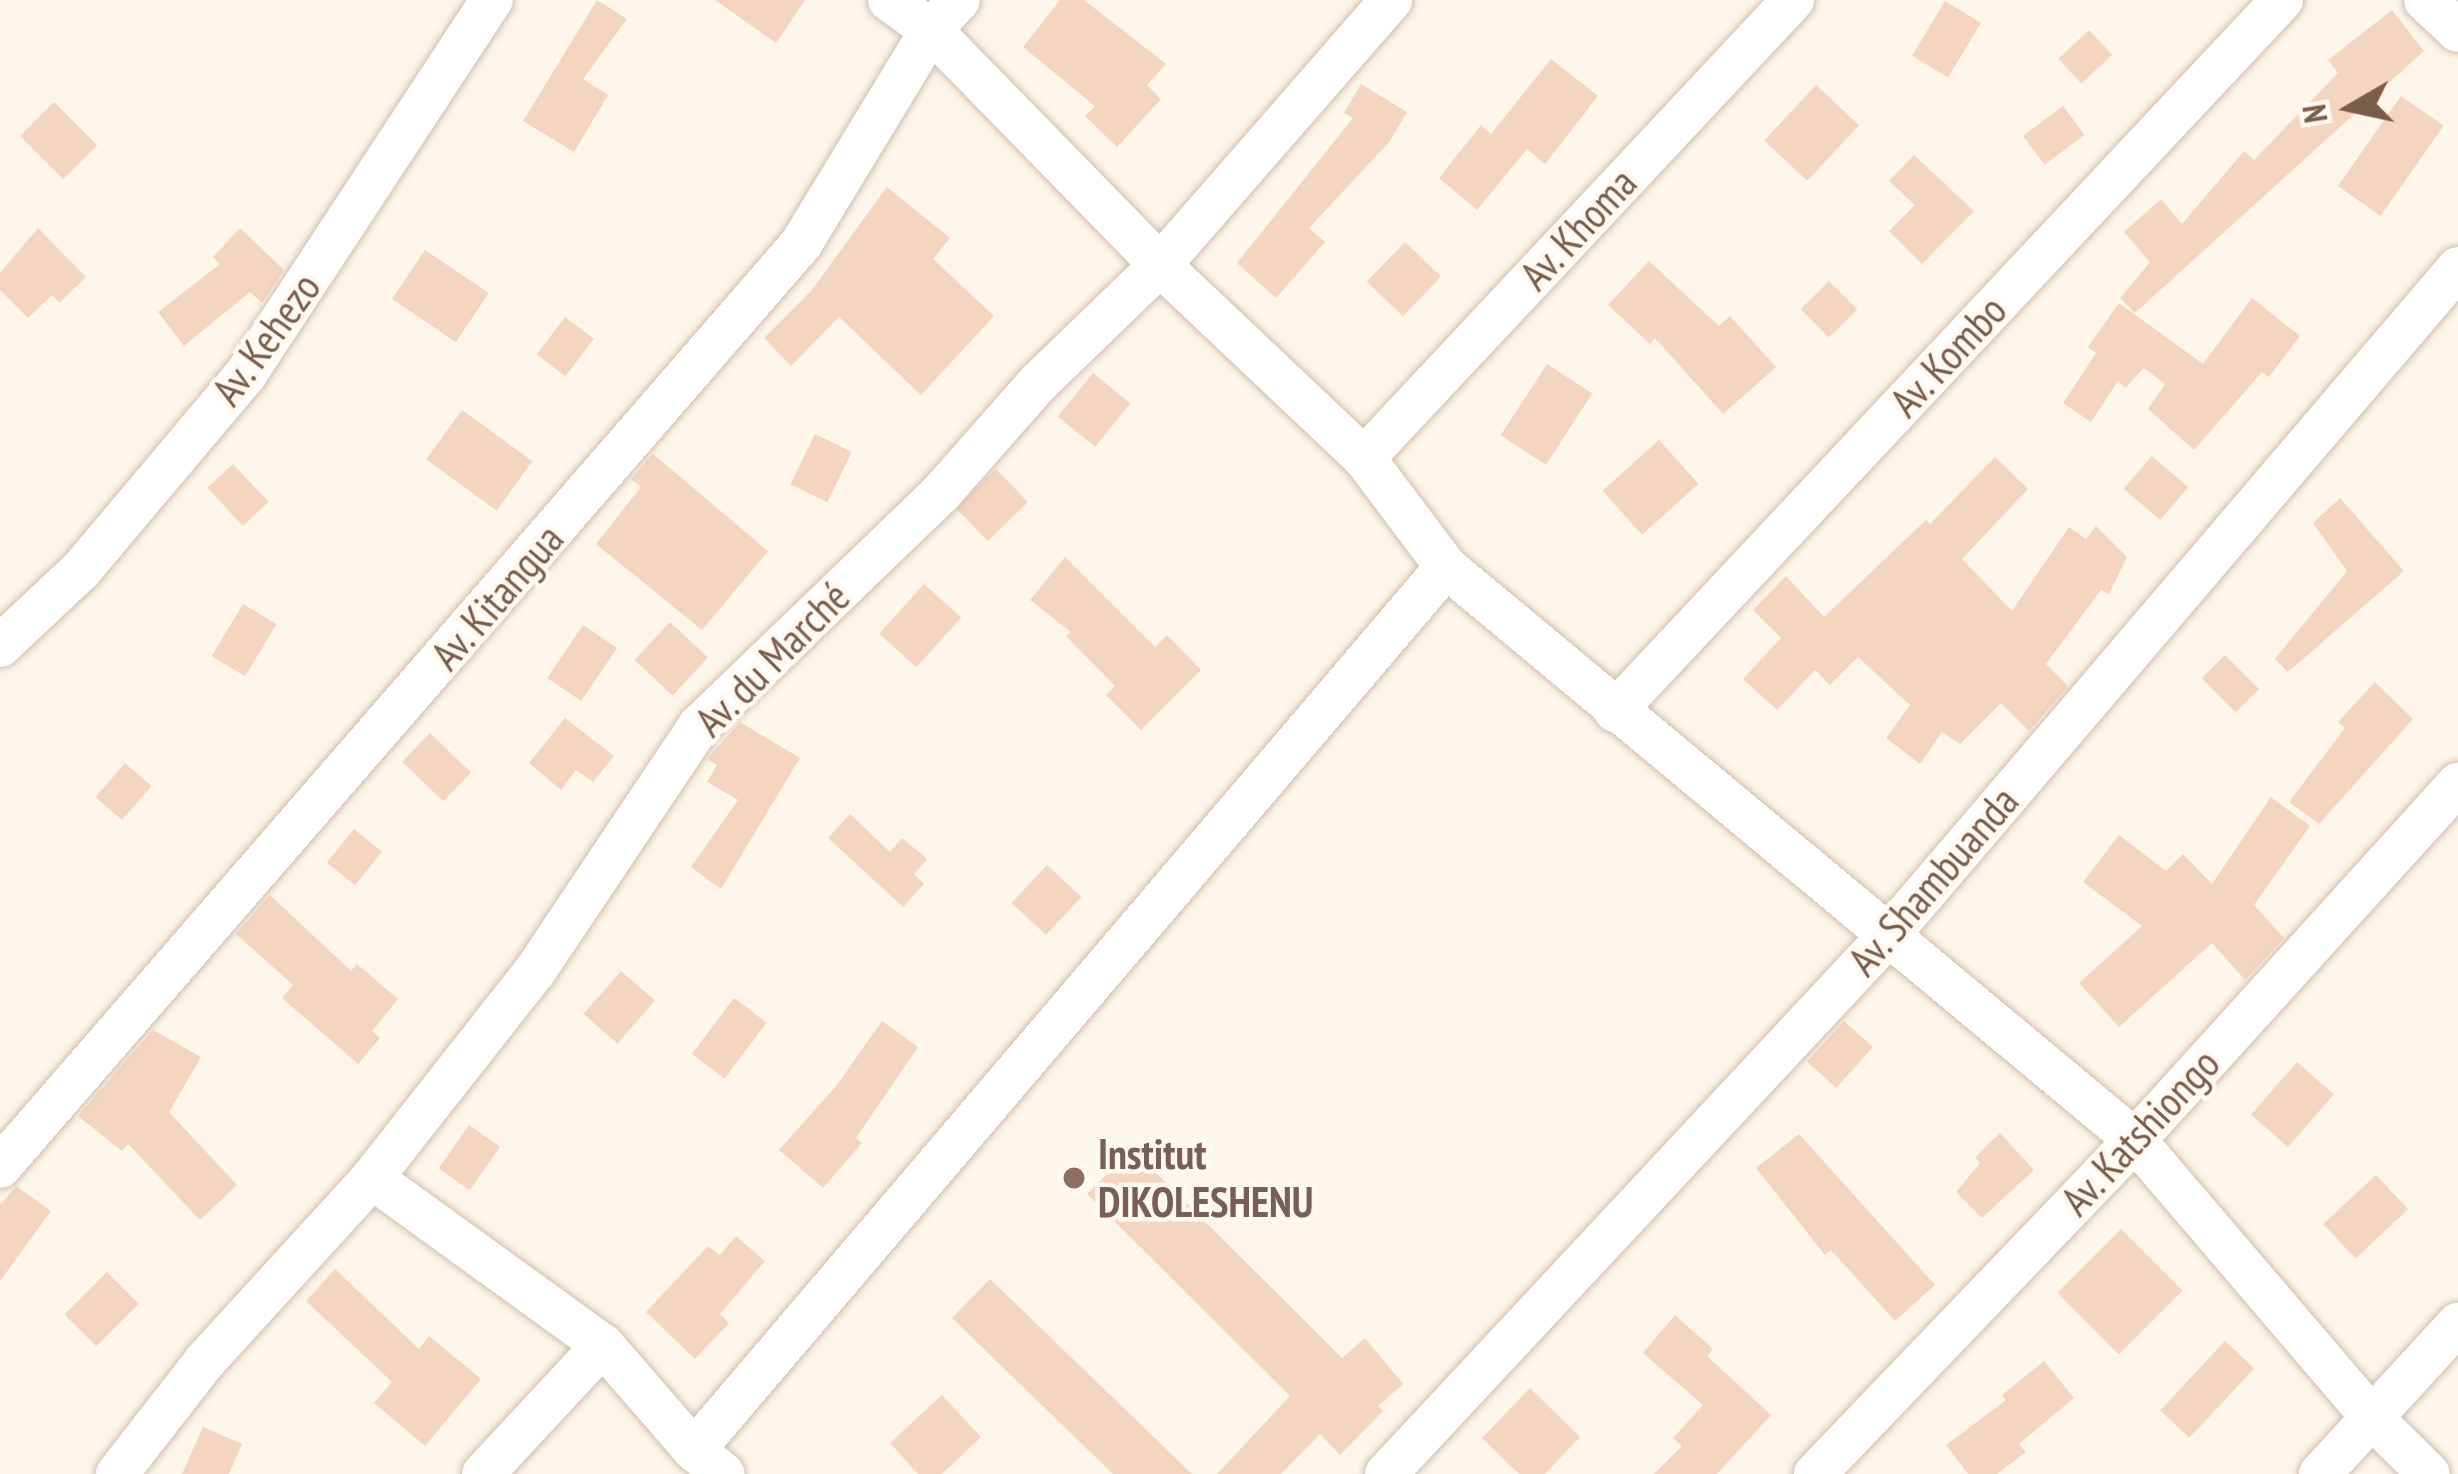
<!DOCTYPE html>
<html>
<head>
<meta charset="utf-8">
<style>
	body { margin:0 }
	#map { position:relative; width:2458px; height:1474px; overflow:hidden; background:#fdf6ea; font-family:"PT Sans Narrow",sans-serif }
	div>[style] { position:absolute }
	.building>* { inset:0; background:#f4d5c0; transform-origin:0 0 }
	.roads { filter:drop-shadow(0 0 3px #d1beae) drop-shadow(0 0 3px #d1beae) }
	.street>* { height:42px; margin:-21px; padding:0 21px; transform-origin:21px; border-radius:21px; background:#fff }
	.dots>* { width:33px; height:33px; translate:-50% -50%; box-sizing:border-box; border:6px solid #fff9f1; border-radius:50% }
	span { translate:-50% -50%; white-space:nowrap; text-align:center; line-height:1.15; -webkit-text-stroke:9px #fff9f1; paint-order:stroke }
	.street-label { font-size:42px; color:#7a5c4b }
	.education-label { font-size:42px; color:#785e54; font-weight:700 }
	.left { translate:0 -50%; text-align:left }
	.north { position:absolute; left:2290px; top:48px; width:120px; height:120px; -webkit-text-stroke:9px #fff9f1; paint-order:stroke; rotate:261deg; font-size:33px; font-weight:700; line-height:48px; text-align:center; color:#7a5c4b }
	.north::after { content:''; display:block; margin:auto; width:42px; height:54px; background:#7a5c4b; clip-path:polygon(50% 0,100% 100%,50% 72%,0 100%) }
</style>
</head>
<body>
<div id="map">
	<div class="building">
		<div style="clip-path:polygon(597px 0,627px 19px,583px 79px,608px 95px,574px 152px,523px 121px)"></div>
		<div style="clip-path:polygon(715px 0,805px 0,776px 43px)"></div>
		<div style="clip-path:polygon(1060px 0,1084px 0,1166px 64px,1147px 85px,1161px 99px,1117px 147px,1085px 116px,1095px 106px,1023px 47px)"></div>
		<div style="left:1945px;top:1px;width:42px;height:64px;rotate:31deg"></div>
		<div style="clip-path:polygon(2392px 10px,2424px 51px,2135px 313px,2120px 298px,2150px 262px,2124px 232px,2161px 199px,2182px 224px,2244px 151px,2254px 160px,2338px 73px,2328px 60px)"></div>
		<div style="left:2089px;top:30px;width:34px;height:42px;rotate:47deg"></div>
		<div style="clip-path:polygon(1551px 59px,1598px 96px,1545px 164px,1527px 149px,1477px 210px,1439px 178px,1481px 125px,1491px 134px)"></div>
		<div style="clip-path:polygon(1361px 84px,1407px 112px,1390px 141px,1309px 228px,1325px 242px,1276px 298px,1237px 263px,1353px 118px,1344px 113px)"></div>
		<div style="left:1816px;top:85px;width:59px;height:76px;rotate:43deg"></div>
		<div style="left:2401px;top:96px;width:52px;height:110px;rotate:35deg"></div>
		<div style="left:54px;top:102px;width:61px;height:48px;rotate:45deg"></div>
		<div style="left:2063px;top:106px;width:36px;height:50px;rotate:53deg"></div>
		<div style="clip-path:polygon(1914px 155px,1974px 211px,1922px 264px,1889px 231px,1915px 205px,1889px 181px)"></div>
		<div style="clip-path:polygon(887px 187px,950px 238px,933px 259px,994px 316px,921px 395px,839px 317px,791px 366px,764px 338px,811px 291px)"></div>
		<div style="clip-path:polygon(38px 228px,86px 277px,59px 303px,52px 295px,28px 318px,0 290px,0 273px)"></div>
		<div style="clip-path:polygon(240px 228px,284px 270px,262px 303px,250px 292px,184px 346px,158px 312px,220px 264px,213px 257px)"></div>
		<div style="left:1405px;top:242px;width:50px;height:55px;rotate:44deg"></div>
		<div style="left:425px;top:250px;width:77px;height:59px;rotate:34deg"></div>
		<div style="clip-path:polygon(1649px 261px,1719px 326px,1730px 316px,1776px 367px,1723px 414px,1655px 338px,1650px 344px,1608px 305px)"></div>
		<div style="left:1829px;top:281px;width:40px;height:40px;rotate:45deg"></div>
		<div style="clip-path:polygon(2252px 298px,2300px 336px,2269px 377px,2262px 372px,2194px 450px,2148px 409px,2165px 384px,2144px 368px,2125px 388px,2118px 381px,2091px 422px,2063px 403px,2096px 353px,2088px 347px,2119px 303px,2203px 364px)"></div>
		<div style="left:565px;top:317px;width:36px;height:47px;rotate:37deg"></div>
		<div style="left:1547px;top:364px;width:54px;height:85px;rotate:33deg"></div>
		<div style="left:1093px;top:373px;width:48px;height:56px;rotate:39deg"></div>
		<div style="left:462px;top:410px;width:87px;height:61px;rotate:36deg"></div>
		<div style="left:815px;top:434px;width:41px;height:56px;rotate:26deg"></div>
		<div style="left:1659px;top:440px;width:59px;height:76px;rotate:48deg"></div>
		<div style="clip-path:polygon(653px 454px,768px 551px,702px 630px,596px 544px,641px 487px,631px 479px)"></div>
		<div style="left:2152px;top:456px;width:48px;height:43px;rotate:41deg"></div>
		<div style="clip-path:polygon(1995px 457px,2028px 489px,1962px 559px,2012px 611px,2069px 527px,2086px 539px,2096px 526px,2127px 557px,2109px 594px,2101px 590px,2046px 664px,2068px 686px,2029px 731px,2001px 703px,1960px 744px,1942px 732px,1920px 764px,1886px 738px,1910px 705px,1858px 657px,1830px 685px,1815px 670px,1777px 710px,1743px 679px,1781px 638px,1753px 610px,1786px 576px,1824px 617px,1926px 520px,1930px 524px)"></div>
		<div style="left:233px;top:464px;width:52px;height:35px;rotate:47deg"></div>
		<div style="left:996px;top:469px;width:46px;height:56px;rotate:46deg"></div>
		<div style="clip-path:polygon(2340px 498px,2404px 571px,2288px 672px,2275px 659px,2347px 571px,2313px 523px)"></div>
		<div style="clip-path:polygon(1065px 557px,1155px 647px,1167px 635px,1201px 670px,1141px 730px,1106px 695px,1115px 686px,1066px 636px,1071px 632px,1030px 600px)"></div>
		<div style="left:924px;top:584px;width:50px;height:67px;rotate:42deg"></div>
		<div style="left:243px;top:604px;width:39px;height:61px;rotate:31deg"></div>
		<div style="left:670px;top:622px;width:52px;height:52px;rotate:43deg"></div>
		<div style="left:583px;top:625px;width:41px;height:64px;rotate:34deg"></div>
		<div style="left:2225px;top:655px;width:48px;height:33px;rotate:45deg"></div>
		<div style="clip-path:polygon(2375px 682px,2413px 719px,2319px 824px,2289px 802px,2345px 728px,2338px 722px)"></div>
		<div style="clip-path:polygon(565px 718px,614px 756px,593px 782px,576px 770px,561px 790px,529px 763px)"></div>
		<div style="clip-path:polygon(740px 722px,800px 758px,721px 889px,691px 867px,738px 800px,707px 782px,717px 765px,707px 759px)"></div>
		<div style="left:430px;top:733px;width:57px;height:40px;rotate:44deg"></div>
		<div style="left:125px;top:763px;width:35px;height:45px;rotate:41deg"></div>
		<div style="clip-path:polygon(2271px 797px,2310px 826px,2254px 905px,2284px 938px,2245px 980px,2212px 943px,2119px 1027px,2079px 983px,2142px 926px,2083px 882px,2119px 835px,2166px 871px,2183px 854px,2212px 884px)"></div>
		<div style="clip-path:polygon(850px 814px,890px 852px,902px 838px,927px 859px,914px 874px,924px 884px,903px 907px,828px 838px)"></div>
		<div style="left:354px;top:829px;width:36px;height:43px;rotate:39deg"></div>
		<div style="left:1047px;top:865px;width:47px;height:52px;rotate:43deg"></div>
		<div style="clip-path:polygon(270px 895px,351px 971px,357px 964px,398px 999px,372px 1031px,380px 1038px,358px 1064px,282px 998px,293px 985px,236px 934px)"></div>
		<div style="left:621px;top:971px;width:45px;height:57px;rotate:41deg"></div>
		<div style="left:734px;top:998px;width:41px;height:70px;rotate:37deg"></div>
		<div style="clip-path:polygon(882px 1021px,918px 1047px,856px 1138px,862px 1143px,823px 1188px,779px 1150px,837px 1085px)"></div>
		<div style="left:1844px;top:1021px;width:39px;height:55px;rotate:42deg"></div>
		<div style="clip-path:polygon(153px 1030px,201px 1057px,169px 1112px,237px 1185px,200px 1220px,128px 1144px,122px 1151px,78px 1116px)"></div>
		<div style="left:2297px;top:1062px;width:49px;height:70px;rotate:41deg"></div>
		<div style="left:469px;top:1125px;width:38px;height:53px;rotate:35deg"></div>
		<div style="clip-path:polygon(2000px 1133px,2034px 1170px,1982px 1218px,1956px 1192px,1980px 1163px,1975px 1157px)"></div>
		<div style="clip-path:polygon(1799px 1134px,1935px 1285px,1895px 1321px,1831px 1250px,1825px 1255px,1756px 1168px)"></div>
		<div style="clip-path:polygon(1132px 1149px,1342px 1358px,1365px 1338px,1403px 1384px,1378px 1406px,1383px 1411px,1340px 1455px,1320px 1434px,1281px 1474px,1217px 1474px,1290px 1396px,1087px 1194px)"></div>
		<div style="left:2376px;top:1175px;width:47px;height:72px;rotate:47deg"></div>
		<div style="clip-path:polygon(16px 1186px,51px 1211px,0 1281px,0 1205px)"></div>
		<div style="left:2121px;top:1229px;width:87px;height:90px;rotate:45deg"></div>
		<div style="clip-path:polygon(736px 1236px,765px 1261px,720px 1314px,729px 1323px,695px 1359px,646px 1312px,708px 1246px,720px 1255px)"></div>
		<div style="clip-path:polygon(335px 1269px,419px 1349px,429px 1336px,481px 1379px,425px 1446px,374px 1403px,392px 1382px,306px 1301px)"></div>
		<div style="left:107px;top:1272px;width:45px;height:60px;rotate:45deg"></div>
		<div style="clip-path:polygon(990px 1279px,1192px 1474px,1113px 1474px,988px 1353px,952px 1318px)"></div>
		<div style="clip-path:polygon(1675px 1315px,1713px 1349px,1707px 1356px,1771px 1415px,1717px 1474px,1654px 1474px,1682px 1446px,1673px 1438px,1703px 1405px,1643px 1353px)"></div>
		<div style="left:2225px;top:1341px;width:40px;height:95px;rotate:43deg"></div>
		<div style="clip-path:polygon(2044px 1361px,2074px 1398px,2019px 1444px,2026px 1452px,1997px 1474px,1968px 1474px,1946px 1445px,2006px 1400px,2002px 1395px)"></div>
		<div style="clip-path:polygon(1530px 1388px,1580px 1437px,1545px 1474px,1519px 1474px,1482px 1438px)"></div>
		<div style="clip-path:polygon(942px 1395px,981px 1437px,942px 1474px,918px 1474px,890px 1443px)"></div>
		<div style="clip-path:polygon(203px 1427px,242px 1444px,229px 1474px,182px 1474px)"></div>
	</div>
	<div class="roads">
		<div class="street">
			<div style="left:889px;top:0;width:52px;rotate:35.5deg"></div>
			<div style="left:931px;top:30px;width:328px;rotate:45.7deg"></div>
			<div style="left:1160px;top:265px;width:281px;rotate:43.4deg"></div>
			<div style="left:1364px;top:458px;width:136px;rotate:53deg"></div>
			<div style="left:1446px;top:567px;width:896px;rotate:39.75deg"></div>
			<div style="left:2135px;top:1140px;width:367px;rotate:49.5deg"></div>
			<div style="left:2373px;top:1419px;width:78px;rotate:44.5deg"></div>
			<div style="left:2425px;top:0;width:45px;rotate:43.2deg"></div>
			<div style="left:1364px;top:458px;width:628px;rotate:-46.87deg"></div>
			<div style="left:0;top:646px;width:111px;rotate:-43.2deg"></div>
			<div style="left:81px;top:570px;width:256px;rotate:-49.9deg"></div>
			<div style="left:246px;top:374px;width:448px;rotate:-56.7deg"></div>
			<div style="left:1615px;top:711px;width:975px;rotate:-46.83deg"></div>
			<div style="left:0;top:1167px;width:1222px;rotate:-49.05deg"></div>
			<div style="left:801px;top:244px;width:250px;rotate:-58.7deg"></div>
			<div style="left:931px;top:30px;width:41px;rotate:-47deg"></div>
			<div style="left:372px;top:1178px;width:285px;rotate:35.9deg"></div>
			<div style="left:603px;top:1345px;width:139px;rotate:49.1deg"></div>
			<div style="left:694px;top:1450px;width:38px;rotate:39deg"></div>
			<div style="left:694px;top:1450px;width:1160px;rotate:-49.58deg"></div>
			<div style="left:117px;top:1474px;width:143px;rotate:-52.1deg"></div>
			<div style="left:205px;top:1361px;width:248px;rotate:-47.6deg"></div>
			<div style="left:372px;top:1178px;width:263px;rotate:-51.8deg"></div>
			<div style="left:535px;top:971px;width:295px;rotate:-56.2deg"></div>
			<div style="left:699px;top:726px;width:336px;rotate:-43.9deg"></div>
			<div style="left:941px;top:493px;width:148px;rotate:-48.6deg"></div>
			<div style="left:1039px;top:382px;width:168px;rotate:-44deg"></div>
			<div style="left:1160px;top:265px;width:352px;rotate:-48.9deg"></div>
			<div style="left:483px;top:1474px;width:176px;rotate:-47.1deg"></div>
			<div style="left:1386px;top:1474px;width:736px;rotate:-46.98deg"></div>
			<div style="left:1888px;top:936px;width:878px;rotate:-49.53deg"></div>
			<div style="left:1815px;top:1474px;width:463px;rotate:-46.2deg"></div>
			<div style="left:2135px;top:1140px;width:481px;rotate:-47.8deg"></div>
			<div style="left:2320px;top:1474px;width:204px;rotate:-47.4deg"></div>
		</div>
	</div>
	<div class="dots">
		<div style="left:1074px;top:1178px;background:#8d6e63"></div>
	</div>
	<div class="street-label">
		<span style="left:1578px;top:229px;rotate:-47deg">Av. Khoma</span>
		<span style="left:266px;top:339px;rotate:-54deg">Av. Kehezo</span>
		<span style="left:1948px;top:356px;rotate:-47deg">Av. Kombo</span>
		<span style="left:497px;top:597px;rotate:-49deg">Av. Kitangua</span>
		<span style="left:772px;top:659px;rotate:-45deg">Av. du Marché</span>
		<span style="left:1933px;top:881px;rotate:-49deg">Av. Shambuanda</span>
		<span style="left:2140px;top:1132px;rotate:-47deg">Av. Katshiongo</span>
	</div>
	<div class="education-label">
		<span class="left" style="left:1098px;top:1178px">Institut<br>DIKOLESHENU</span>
	</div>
	<div class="north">N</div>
</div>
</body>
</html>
